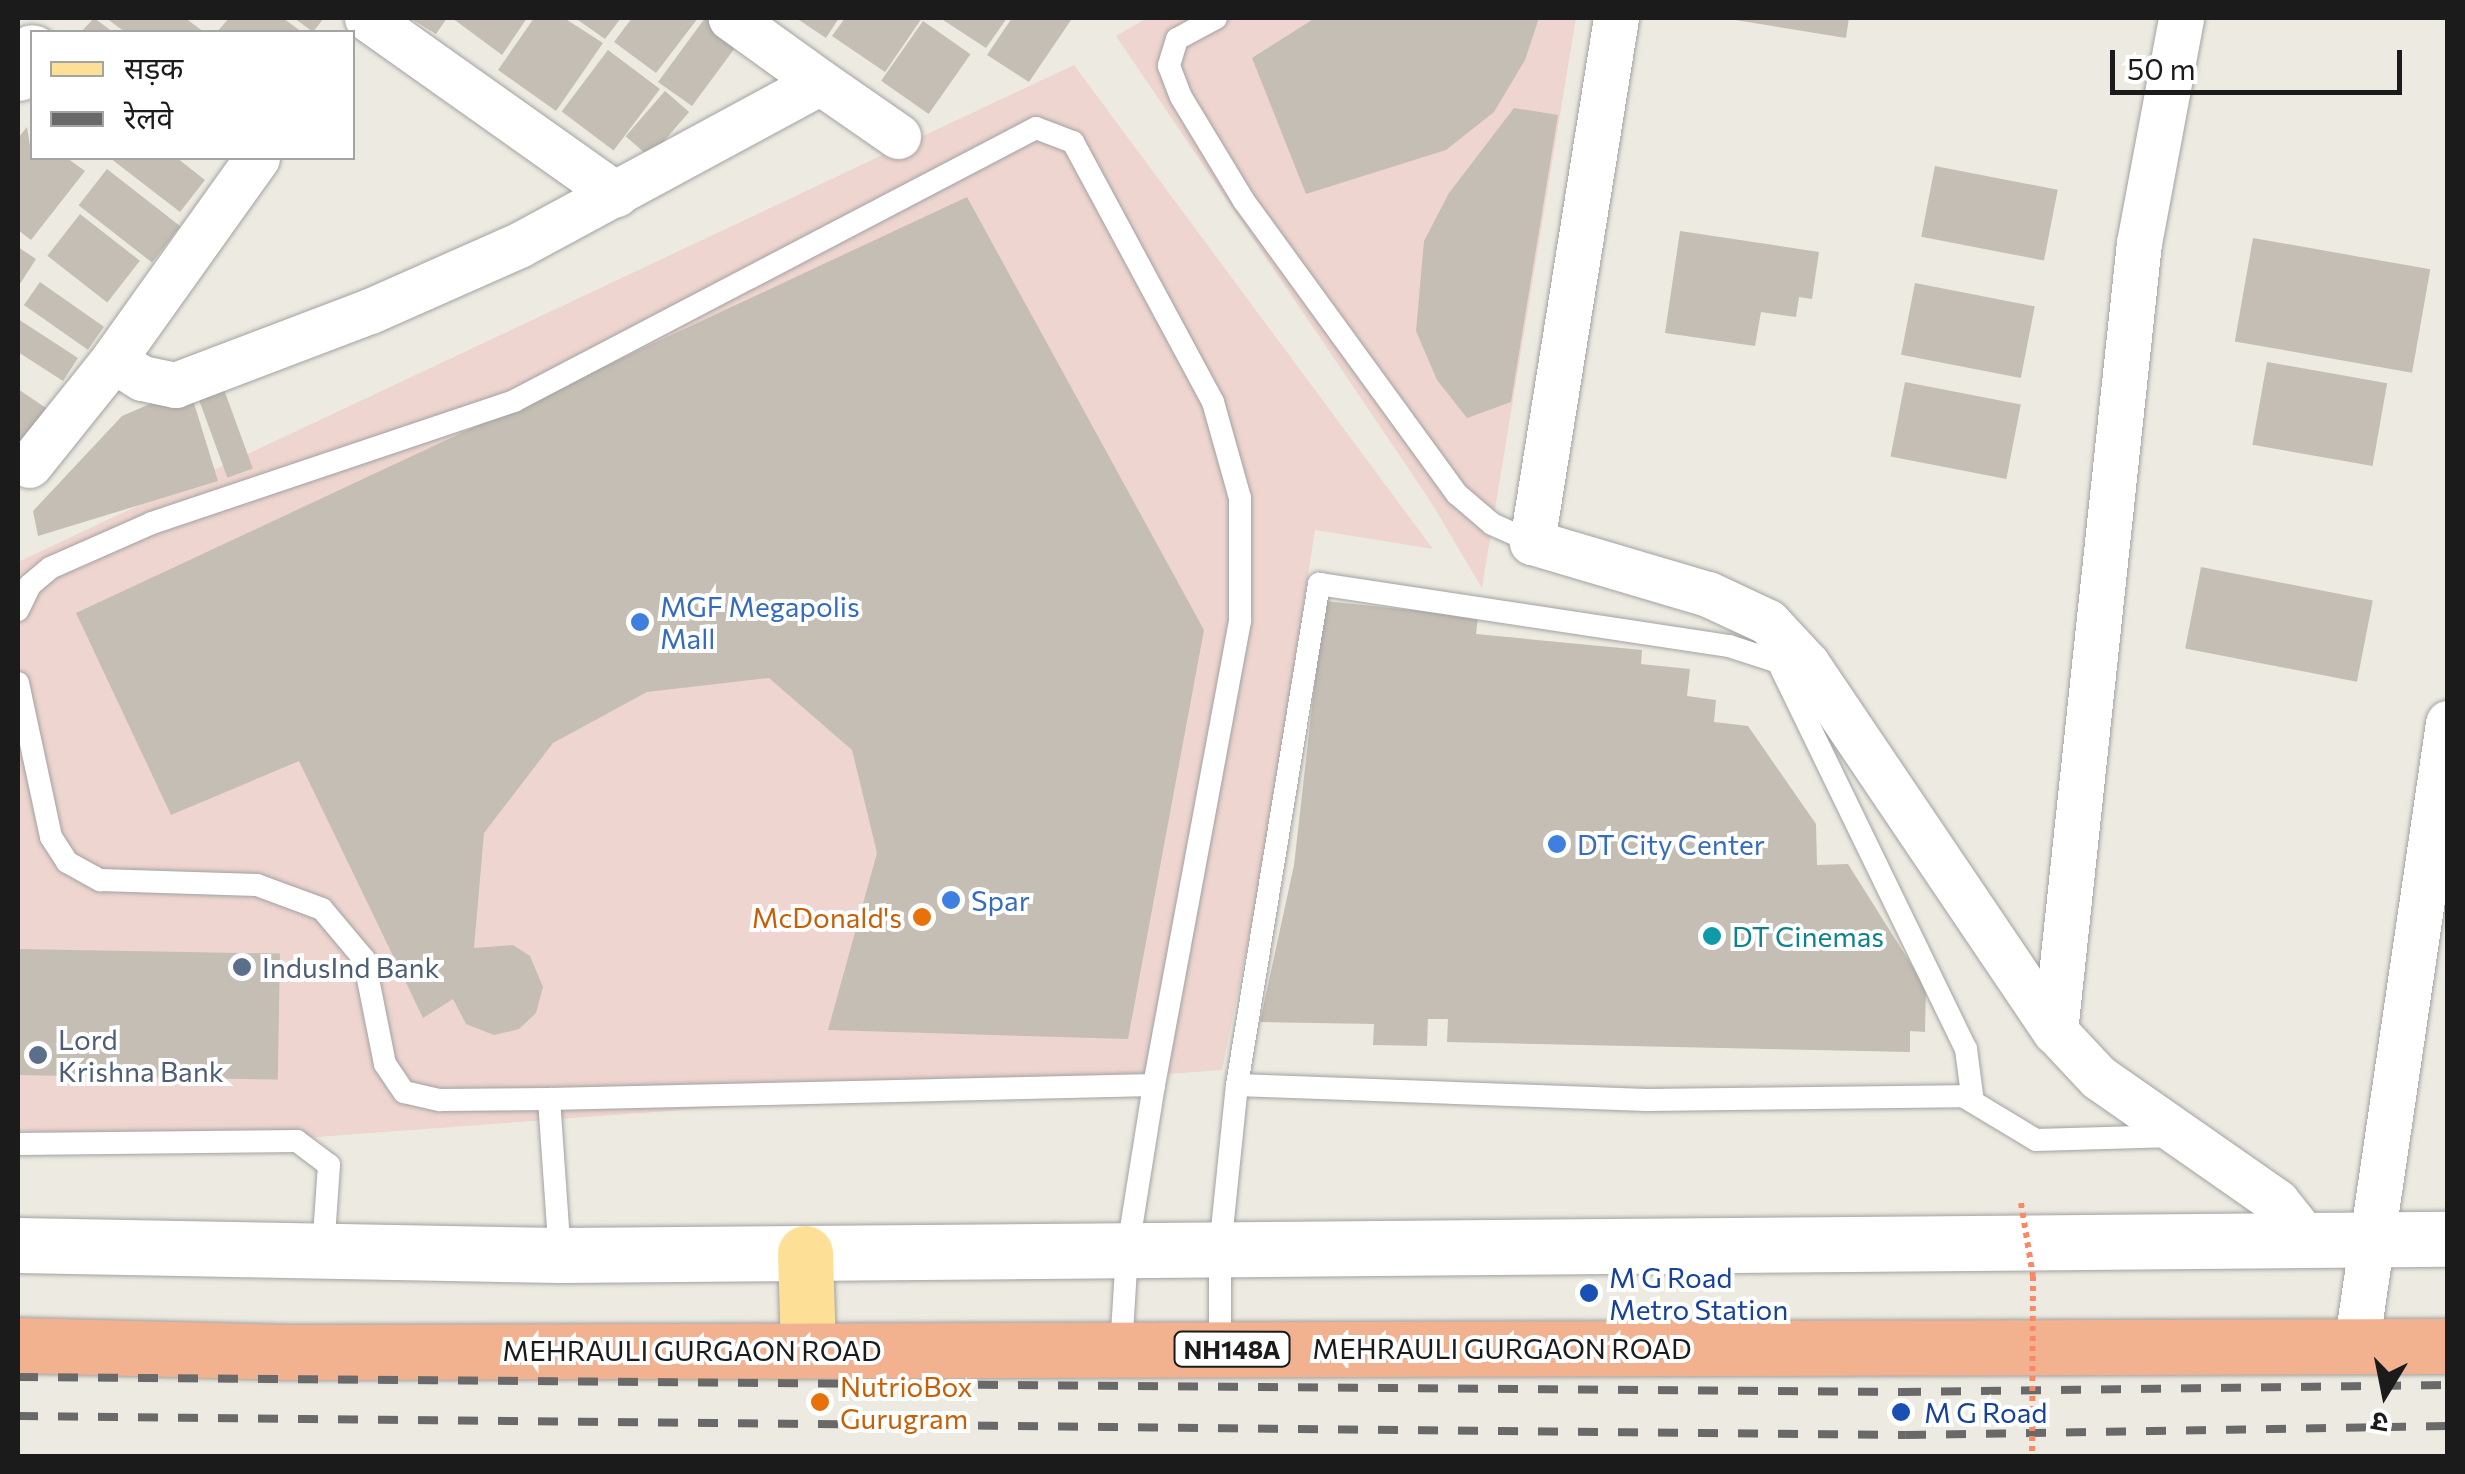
<!DOCTYPE html>
<html>
<head>
<meta charset="utf-8">
<style>
	body { margin:0 }
	#map { position:relative; width:2465px; height:1474px; overflow:hidden; background:#edebe1; font-family:Commissioner,"Noto Sans Devanagari",sans-serif }
	div>[style] { position:absolute }
	.commercial>* { inset:0; background:#efd5cf }
	.building>* { inset:0; background:#c5beb4; transform-origin:0 0 }
	.roads { filter:drop-shadow(0 0 2px #a2a2a2) drop-shadow(0 0 2px #a2a2a2) }
	.service>* { height:22px; margin:-11px; padding:0 11px; transform-origin:11px; border-radius:11px; background:#fff }
	.minor>* { height:45px; margin:-22.5px; padding:0 22.5px; transform-origin:22.5px; border-radius:22.5px; background:#fff }
	.tertiary>* { height:55px; margin:-27.5px; padding:0 27.5px; transform-origin:27.5px; border-radius:27.5px; background:#fff }
	.primary>* { height:55px; margin:-27.5px; padding:0 27.5px; transform-origin:27.5px; border-radius:27.5px; background:#fddf96 }
	.trunk>* { height:55px; margin:-27.5px; padding:0 27.5px; transform-origin:27.5px; border-radius:27.5px; background:#f2b290 }
	.rail>* { height:8px; margin-top:-4px; transform-origin:0; background:repeating-linear-gradient(90deg,#696969 0 20px,transparent 0 40px) }
	.path-bridge>* { height:6px; margin-top:-3px; transform-origin:0; background:repeating-linear-gradient(90deg,#fb8864 0 5px,transparent 0 10px) }
	.dots>* { width:28px; height:28px; translate:-50% -50%; box-sizing:border-box; border:5px solid #fff; border-radius:50% }
	span { translate:-50% -50%; white-space:nowrap; text-align:center; line-height:1.15; -webkit-text-stroke:8px #fff; paint-order:stroke }
	.shield-label span { padding:2px 8px; background:#fff; border:2px solid; border-radius:8px; -webkit-text-stroke-width:0 }
	.shield-label { font-size:25px; color:#1b1b1b; font-weight:700 }
	.shop-label { font-size:28px; color:#366cbe }
	.left { translate:0 -50%; text-align:left }
	.food-label { font-size:28px; color:#c56008 }
	.right { translate:-100% -50%; text-align:right }
	.culture-label { font-size:28px; color:#0d838f }
	.service-label { font-size:28px; color:#4e5e75 }
	.transit-label { font-size:28px; color:#164399 }
	.street-label { font-size:28px; color:#1b1b1b }
	.frame { position:absolute; inset:0; border:20px solid #1b1b1b; pointer-events:none }
	.legend { position:absolute; left:30px; top:30px; width:325px; height:130px; box-sizing:border-box; background:#fff; border:2px solid #a4a4a4; margin:0; padding:12px 18px; list-style:none; font-size:30px; color:#1b1b1b }
	.legend li { display:flex; align-items:center; gap:20px; height:50px }
	.legend b { width:50px; border:2px solid #a4a4a4 }
	.north { position:absolute; left:2335px; top:1344px; width:100px; height:100px; -webkit-text-stroke:8px #fff; paint-order:stroke; rotate:190deg; font-size:28px; font-weight:700; line-height:40px; text-align:center; color:#1b1b1b }
	.north::after { content:''; display:block; margin:auto; width:35px; height:45px; background:#1b1b1b; clip-path:polygon(50% 0,100% 100%,50% 72%,0 100%) }
	.scale { position:absolute; left:2110px; top:50px; width:292px; height:45px; box-sizing:border-box; border:5px solid #1b1b1b; border-top:0; padding-left:12px; font-size:30px; line-height:35px; white-space:nowrap; color:#1b1b1b; -webkit-text-stroke:8px #fff; paint-order:stroke }
</style>
</head>
<body>
<div id="map">
	<div class="commercial">
		<div style="clip-path:polygon(1147px 18px,1576px 18px,1482px 588px,1429px 499px,1116px 36px)"></div>
		<div style="clip-path:polygon(1074px 65px,1433px 549px,1315px 530px,1264px 863px,1222px 1070px,303px 1138px,18px 1131px,18px 562px)"></div>
	</div>
	<div class="building">
		<div style="clip-path:polygon(94px 18px,113px 32px,81px 32px)"></div>
		<div style="clip-path:polygon(106px 18px,185px 18px,204px 32px,125px 32px)"></div>
		<div style="clip-path:polygon(229px 18px,283px 18px,302px 32px,217px 32px)"></div>
		<div style="clip-path:polygon(294px 18px,324px 18px,313px 32px)"></div>
		<div style="clip-path:polygon(410px 18px,447px 18px,436px 34px)"></div>
		<div style="clip-path:polygon(452px 18px,527px 18px,502px 55px)"></div>
		<div style="clip-path:polygon(534px 18px,564px 18px,603px 43px,556px 111px,498px 70px)"></div>
		<div style="clip-path:polygon(575px 18px,621px 18px,605px 39px)"></div>
		<div style="clip-path:polygon(632px 18px,698px 18px,656px 73px,614px 42px)"></div>
		<div style="clip-path:polygon(705px 18px,724px 18px,746px 33px,692px 106px,658px 82px)"></div>
		<div style="clip-path:polygon(796px 18px,839px 18px,826px 38px)"></div>
		<div style="clip-path:polygon(845px 18px,922px 18px,885px 72px,832px 36px)"></div>
		<div style="clip-path:polygon(940px 18px,1007px 18px,986px 48px)"></div>
		<div style="clip-path:polygon(1012px 18px,1071px 20px,1029px 82px,987px 55px)"></div>
		<div style="clip-path:polygon(1315px 18px,1539px 18px,1525px 60px,1494px 112px,1446px 150px,1306px 194px,1252px 58px)"></div>
		<div style="clip-path:polygon(1723px 18px,1849px 18px,1846px 38px)"></div>
		<div style="left:923px;top:21px;width:58px;height:73px;rotate:35deg"></div>
		<div style="left:608px;top:50px;width:65px;height:77px;rotate:37deg"></div>
		<div style="left:665px;top:91px;width:32px;height:60px;rotate:41deg"></div>
		<div style="clip-path:polygon(1514px 108px,1558px 115px,1511px 402px,1467px 418px,1437px 380px,1416px 331px,1424px 241px,1449px 193px)"></div>
		<div style="clip-path:polygon(27px 127px,32px 158px,67px 158px,85px 171px,31px 240px,18px 230px,18px 138px)"></div>
		<div style="clip-path:polygon(110px 158px,177px 158px,205px 180px,180px 212px)"></div>
		<div style="left:1935px;top:166px;width:125px;height:72px;rotate:11deg"></div>
		<div style="left:107px;top:169px;width:93px;height:46px;rotate:38deg"></div>
		<div style="clip-path:polygon(967px 197px,1204px 630px,1128px 1039px,828px 1030px,877px 853px,852px 750px,769px 678px,647px 692px,553px 743px,484px 833px,474px 948px,513px 945px,530px 956px,543px 987px,536px 1013px,519px 1029px,494px 1035px,466px 1024px,453px 999px,423px 1018px,299px 761px,171px 815px,76px 613px)"></div>
		<div style="left:80px;top:214px;width:76px;height:53px;rotate:38deg"></div>
		<div style="clip-path:polygon(1680px 231px,1819px 252px,1812px 299px,1799px 297px,1796px 317px,1761px 312px,1755px 346px,1665px 333px)"></div>
		<div style="left:2253px;top:238px;width:180px;height:105px;rotate:10deg"></div>
		<div style="clip-path:polygon(18px 247px,36px 259px,18px 287px)"></div>
		<div style="left:40px;top:282px;width:78px;height:28px;rotate:35deg"></div>
		<div style="left:1915px;top:283px;width:122px;height:73px;rotate:11deg"></div>
		<div style="clip-path:polygon(18px 319px,78px 358px,63px 381px,18px 352px)"></div>
		<div style="left:2267px;top:362px;width:122px;height:84px;rotate:10deg"></div>
		<div style="left:1905px;top:382px;width:118px;height:76px;rotate:11deg"></div>
		<div style="left:222px;top:384px;width:90px;height:27px;rotate:70deg"></div>
		<div style="clip-path:polygon(189px 387px,218px 481px,38px 536px,33px 511px,122px 416px)"></div>
		<div style="clip-path:polygon(18px 389px,46px 408px,18px 451px)"></div>
		<div style="left:2201px;top:567px;width:175px;height:83px;rotate:11deg"></div>
		<div style="clip-path:polygon(1324px 601px,1478px 617px,1476px 634px,1642px 650px,1641px 664px,1690px 669px,1687px 696px,1716px 700px,1714px 722px,1748px 726px,1816px 824px,1817px 865px,1848px 864px,1926px 988px,1925px 1032px,1910px 1031px,1910px 1052px,1447px 1042px,1448px 1019px,1428px 1019px,1427px 1046px,1373px 1045px,1374px 1024px,1260px 1022px,1294px 865px)"></div>
		<div style="left:18px;top:949px;width:262px;height:126px;rotate:1deg"></div>
	</div>
	<div class="roads">
		<div class="service">
			<div style="left:1216px;top:18px;width:44px;rotate:151.7deg"></div>
			<div style="left:1177px;top:39px;width:28px;rotate:107deg"></div>
			<div style="left:1169px;top:66px;width:33px;rotate:69deg"></div>
			<div style="left:1181px;top:97px;width:122px;rotate:58.8deg"></div>
			<div style="left:1244px;top:201px;width:362px;rotate:54deg"></div>
			<div style="left:1457px;top:494px;width:46px;rotate:40.6deg"></div>
			<div style="left:1492px;top:524px;width:44px;rotate:24.2deg"></div>
			<div style="left:18px;top:610px;width:28px;rotate:-64deg"></div>
			<div style="left:30px;top:585px;width:26px;rotate:-40deg"></div>
			<div style="left:50px;top:568px;width:111px;rotate:-23.8deg"></div>
			<div style="left:152px;top:523px;width:382px;rotate:-18.6deg"></div>
			<div style="left:514px;top:401px;width:589px;rotate:-27.61deg"></div>
			<div style="left:1036px;top:128px;width:40px;rotate:21deg"></div>
			<div style="left:1073px;top:142px;width:295px;rotate:61.7deg"></div>
			<div style="left:1213px;top:402px;width:100px;rotate:74.3deg"></div>
			<div style="left:1240px;top:498px;width:123px;rotate:90deg"></div>
			<div style="left:1240px;top:621px;width:472px;rotate:100.5deg"></div>
			<div style="left:1154px;top:1085px;width:170px;rotate:99.1deg"></div>
			<div style="left:1127px;top:1253px;width:96px;rotate:93.6deg"></div>
			<div style="left:18px;top:683px;width:157px;rotate:77.9deg"></div>
			<div style="left:51px;top:837px;width:30px;rotate:57deg"></div>
			<div style="left:67px;top:862px;width:38px;rotate:29deg"></div>
			<div style="left:100px;top:880px;width:157px;rotate:1.8deg"></div>
			<div style="left:257px;top:885px;width:69px;rotate:20.3deg"></div>
			<div style="left:322px;top:909px;width:65px;rotate:50deg"></div>
			<div style="left:364px;top:959px;width:107px;rotate:78.7deg"></div>
			<div style="left:385px;top:1064px;width:34px;rotate:56deg"></div>
			<div style="left:404px;top:1092px;width:37px;rotate:13deg"></div>
			<div style="left:440px;top:1100px;width:109px;rotate:-0.5deg"></div>
			<div style="left:549px;top:1099px;width:605px;rotate:-1.33deg"></div>
			<div style="left:1237px;top:1085px;width:410px;rotate:2.1deg"></div>
			<div style="left:1647px;top:1100px;width:316px;rotate:-0.7deg"></div>
			<div style="left:1963px;top:1096px;width:85px;rotate:31.1deg"></div>
			<div style="left:2036px;top:1140px;width:139px;rotate:-1.6deg"></div>
			<div style="left:549px;top:1099px;width:156px;rotate:86deg"></div>
			<div style="left:18px;top:1144px;width:279px;rotate:-0.6deg"></div>
			<div style="left:297px;top:1141px;width:40px;rotate:37deg"></div>
			<div style="left:329px;top:1165px;width:86px;rotate:94deg"></div>
			<div style="left:1220px;top:1349px;width:100px;rotate:-90deg"></div>
			<div style="left:1220px;top:1249px;width:165px;rotate:-84.1deg"></div>
			<div style="left:1237px;top:1085px;width:508px;rotate:-80.7deg"></div>
			<div style="left:1319px;top:584px;width:415px;rotate:8.6deg"></div>
			<div style="left:1729px;top:646px;width:52px;rotate:18.1deg"></div>
			<div style="left:1778px;top:662px;width:430px;rotate:64.1deg"></div>
			<div style="left:1966px;top:1049px;width:53px;rotate:82.5deg"></div>
		</div>
		<div class="minor">
			<div style="left:367px;top:18px;width:305px;rotate:35.3deg"></div>
			<div style="left:1616px;top:18px;width:531px;rotate:99.11deg"></div>
			<div style="left:1532px;top:542px;width:184px;rotate:16.5deg"></div>
			<div style="left:1708px;top:594px;width:66px;rotate:25deg"></div>
			<div style="left:1768px;top:622px;width:57px;rotate:47.1deg"></div>
			<div style="left:1807px;top:664px;width:443px;rotate:56deg"></div>
			<div style="left:2055px;top:1031px;width:63px;rotate:46.9deg"></div>
			<div style="left:2098px;top:1077px;width:218px;rotate:34.9deg"></div>
			<div style="left:2277px;top:1202px;width:50px;rotate:51.5deg"></div>
			<div style="left:820px;top:82px;width:95px;rotate:34.7deg"></div>
			<div style="left:257px;top:158px;width:248px;rotate:125.5deg"></div>
			<div style="left:113px;top:360px;width:34px;rotate:32deg"></div>
			<div style="left:142px;top:378px;width:34px;rotate:12deg"></div>
			<div style="left:175px;top:385px;width:209px;rotate:-20.8deg"></div>
			<div style="left:370px;top:311px;width:163px;rotate:-23.9deg"></div>
			<div style="left:519px;top:245px;width:342px;rotate:-28.4deg"></div>
			<div style="left:820px;top:82px;width:110px;rotate:-144.3deg"></div>
			<div style="left:29px;top:465px;width:134px;rotate:-51.3deg"></div>
			<div style="left:2055px;top:1031px;width:792px;rotate:-83.92deg"></div>
			<div style="left:2139px;top:243px;width:229px;rotate:-79.4deg"></div>
			<div style="left:2356px;top:1347px;width:631px;rotate:-81.61deg"></div>
		</div>
		<div class="tertiary">
			<div style="left:18px;top:73px;width:25px;rotate:-56deg"></div>
			<div style="left:18px;top:1245px;width:542px;rotate:1.06deg"></div>
			<div style="left:560px;top:1255px;width:1888px;rotate:-0.49deg"></div>
		</div>
		<div class="primary">
			<div style="left:805px;top:1253px;width:97px;rotate:88.2deg"></div>
		</div>
		<div class="trunk">
			<div style="left:18px;top:1345px;width:271px;rotate:1.5deg"></div>
			<div style="left:289px;top:1352px;width:2159px;rotate:-0.16deg"></div>
		</div>
	</div>
	<div class="rail">
		<div style="left:18px;top:1377px;width:1883px;rotate:0.46deg"></div>
		<div style="left:1901px;top:1392px;width:547px;rotate:-0.73deg"></div>
		<div style="left:18px;top:1416px;width:1888px;rotate:0.58deg"></div>
		<div style="left:1906px;top:1435px;width:542px;rotate:-0.95deg"></div>
	</div>
	<div class="path-bridge">
		<div style="left:2021px;top:1203px;width:74px;rotate:80.7deg"></div>
		<div style="left:2033px;top:1276px;width:180px;rotate:90.3deg"></div>
	</div>
	<div class="dots">
		<div style="left:640px;top:622px;background:#3f7fe0"></div>
		<div style="left:1557px;top:844px;background:#3f7fe0"></div>
		<div style="left:951px;top:900px;background:#3f7fe0"></div>
		<div style="left:922px;top:917px;background:#e8710a"></div>
		<div style="left:1712px;top:936px;background:#0f9aa8"></div>
		<div style="left:242px;top:967px;background:#5c6f8a"></div>
		<div style="left:38px;top:1055px;background:#5c6f8a"></div>
		<div style="left:1589px;top:1293px;background:#1a4fb4"></div>
		<div style="left:820px;top:1402px;background:#e8710a"></div>
		<div style="left:1901px;top:1412px;background:#1a4fb4"></div>
	</div>
	<div class="shield-label">
		<span style="left:1232px;top:1349px">NH148A</span>
	</div>
	<div class="shop-label">
		<span class="left" style="left:660px;top:622px">MGF Megapolis<br>Mall</span>
		<span class="left" style="left:1577px;top:844px">DT City Center</span>
		<span class="left" style="left:971px;top:900px">Spar</span>
	</div>
	<div class="food-label">
		<span class="right" style="left:902px;top:917px">McDonald's</span>
		<span class="left" style="left:840px;top:1402px">NutrioBox<br>Gurugram</span>
	</div>
	<div class="culture-label">
		<span class="left" style="left:1732px;top:936px">DT Cinemas</span>
	</div>
	<div class="service-label">
		<span class="left" style="left:262px;top:967px">IndusInd Bank</span>
		<span class="left" style="left:58px;top:1055px">Lord<br>Krishna Bank</span>
	</div>
	<div class="transit-label">
		<span class="left" style="left:1609px;top:1293px">M G Road<br>Metro Station</span>
		<span class="left" style="left:1924px;top:1412px">M G Road</span>
	</div>
	<div class="street-label">
		<span style="left:1502px;top:1348px">MEHRAULI GURGAON ROAD</span>
		<span style="left:692px;top:1350px">MEHRAULI GURGAON ROAD</span>
	</div>
	<div class="frame"></div>
	<ul class="legend">
	<li><b style="height:12px;background:#fddf96"></b>सड़क</li>
	<li><b style="height:12px;background:#696969"></b>रेलवे</li>
	</ul>
	<div class="north">उ</div>
	<div class="scale">50 m</div>
</div>
</body>
</html>
